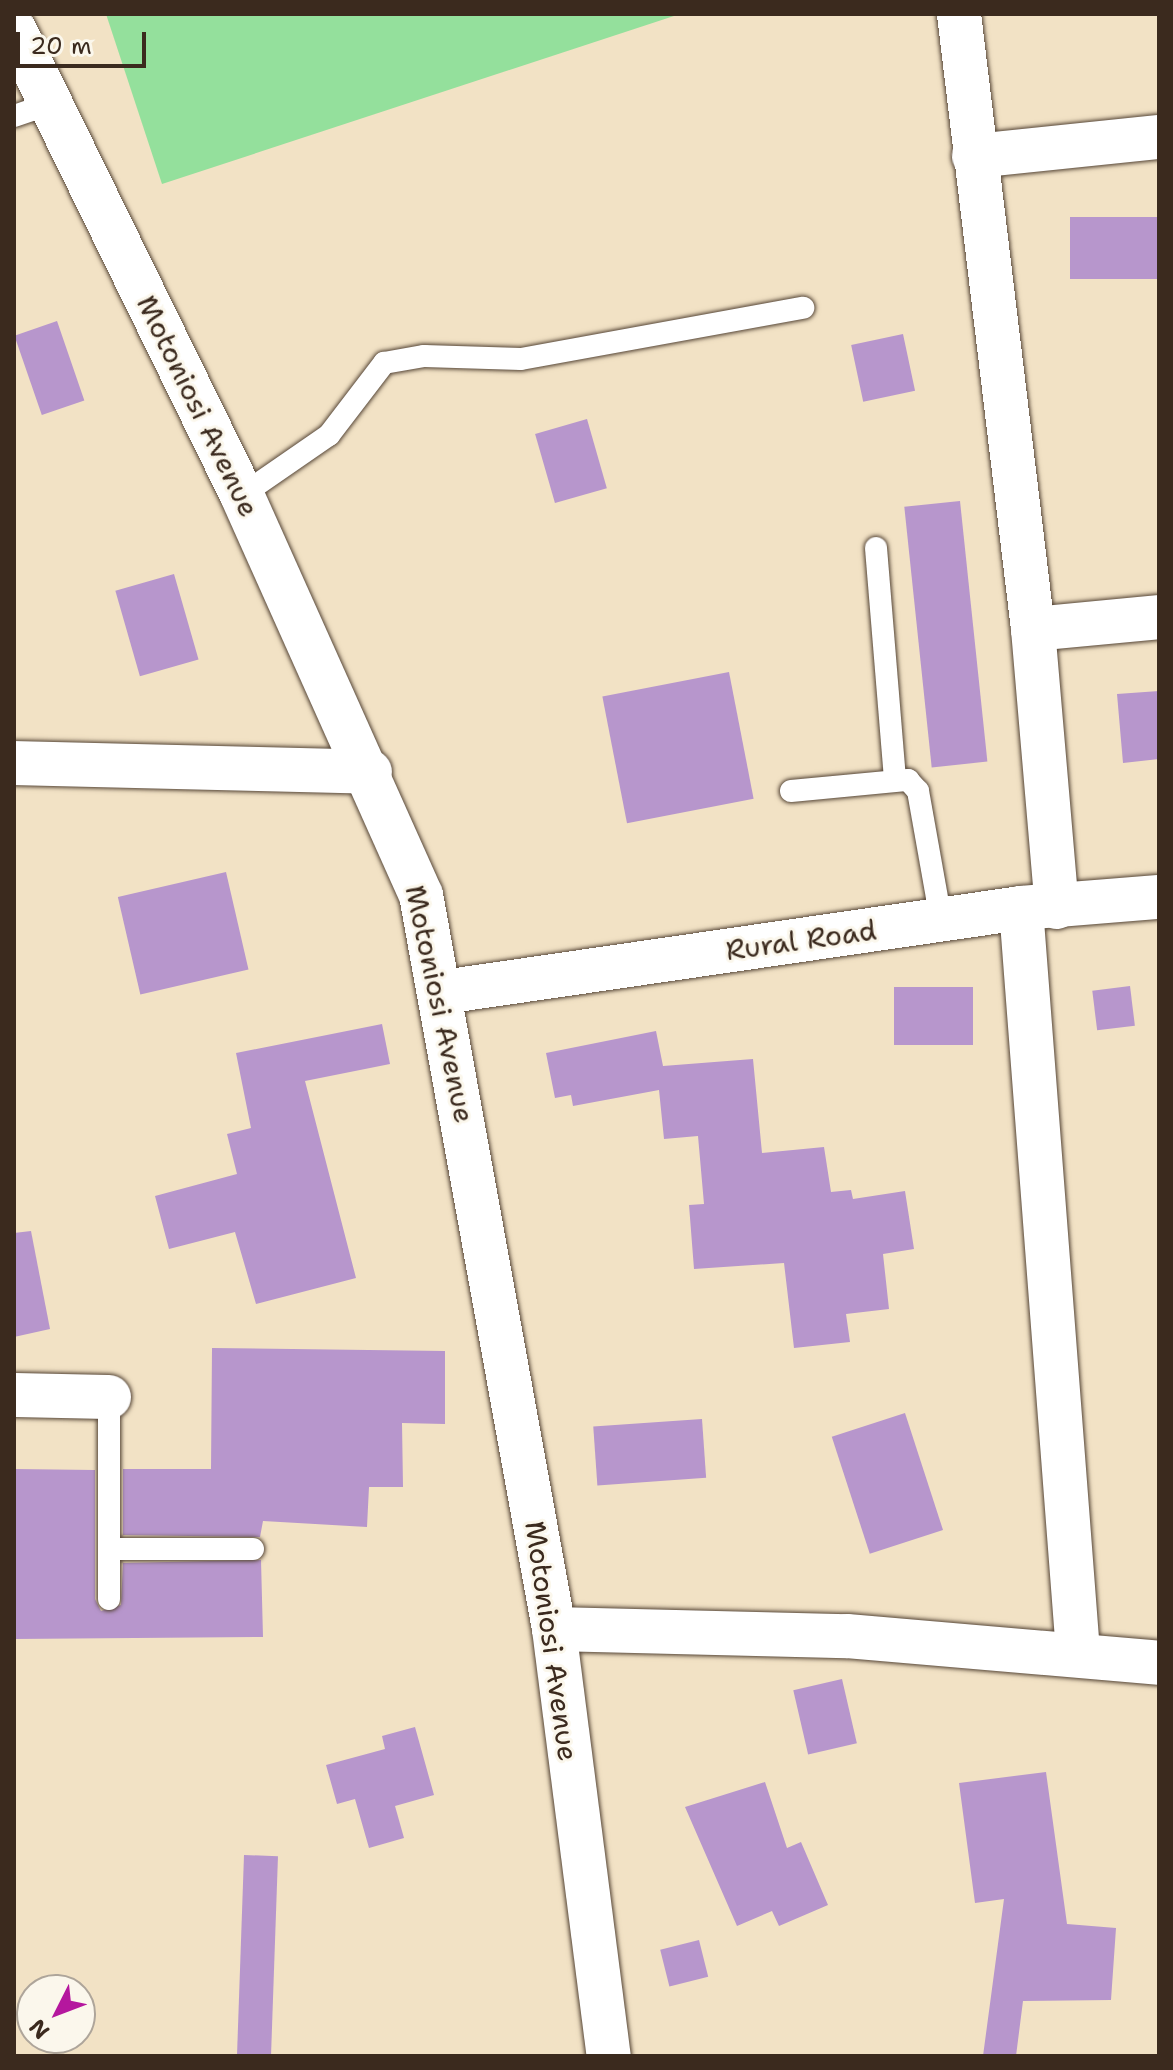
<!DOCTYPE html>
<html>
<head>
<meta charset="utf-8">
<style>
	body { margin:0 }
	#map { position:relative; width:1173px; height:2070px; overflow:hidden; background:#f2e2c5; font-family:"Shantell Sans",sans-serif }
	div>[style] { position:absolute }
	.green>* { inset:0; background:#94e09c }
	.building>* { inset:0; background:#b796cc; transform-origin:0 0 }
	.roads { filter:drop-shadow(0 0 2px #564637) drop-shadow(0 0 2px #564637) }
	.lane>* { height:22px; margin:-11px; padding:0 11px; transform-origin:11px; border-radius:11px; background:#fff }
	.street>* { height:44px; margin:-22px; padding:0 22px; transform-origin:22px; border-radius:22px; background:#fff }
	span { translate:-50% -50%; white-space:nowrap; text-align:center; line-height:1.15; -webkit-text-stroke:6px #fbf7ec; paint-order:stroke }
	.street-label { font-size:28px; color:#3b2a1e }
	.frame { position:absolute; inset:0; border:16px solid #3b2a1e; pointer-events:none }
	.north { position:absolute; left:16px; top:1974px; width:80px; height:80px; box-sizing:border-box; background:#fbf7ec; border:2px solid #aea59a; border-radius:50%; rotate:228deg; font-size:22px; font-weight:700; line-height:32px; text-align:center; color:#3b2a1e }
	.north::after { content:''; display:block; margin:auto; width:28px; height:36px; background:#b5179e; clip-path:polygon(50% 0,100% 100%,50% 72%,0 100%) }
	.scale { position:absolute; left:16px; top:32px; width:130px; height:36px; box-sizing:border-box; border:4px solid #3b2a1e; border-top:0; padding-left:10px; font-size:24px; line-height:28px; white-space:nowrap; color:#3b2a1e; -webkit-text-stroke:6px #fbf7ec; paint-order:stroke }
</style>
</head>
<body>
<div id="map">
	<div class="green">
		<div style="clip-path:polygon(106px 14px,680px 14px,162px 184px)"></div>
	</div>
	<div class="building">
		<div style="left:1159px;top:217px;width:62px;height:89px;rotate:90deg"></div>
		<div style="left:57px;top:321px;width:84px;height:45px;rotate:71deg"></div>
		<div style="left:903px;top:334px;width:58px;height:53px;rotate:78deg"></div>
		<div style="left:587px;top:419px;width:72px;height:54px;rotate:74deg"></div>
		<div style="left:960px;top:501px;width:262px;height:56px;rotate:84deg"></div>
		<div style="left:174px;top:574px;width:89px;height:61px;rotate:74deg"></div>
		<div style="left:729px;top:672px;width:129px;height:129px;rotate:79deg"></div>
		<div style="clip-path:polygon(1159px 691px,1159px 759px,1123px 763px,1117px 694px)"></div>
		<div style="left:226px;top:872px;width:100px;height:111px;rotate:77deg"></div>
		<div style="left:1130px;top:986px;width:40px;height:38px;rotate:83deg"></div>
		<div style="left:894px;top:987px;width:79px;height:58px"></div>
		<div style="clip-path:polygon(382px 1024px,390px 1064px,305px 1081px,356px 1278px,256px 1304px,235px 1232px,169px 1249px,155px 1196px,237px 1174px,227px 1134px,251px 1128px,236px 1053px)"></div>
		<div style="clip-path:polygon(656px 1031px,663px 1066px,753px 1059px,762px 1153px,824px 1147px,831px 1192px,851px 1190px,853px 1199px,905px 1191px,914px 1249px,883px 1254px,889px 1309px,846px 1314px,850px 1342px,794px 1348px,784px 1263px,694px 1269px,689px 1205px,704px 1204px,698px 1136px,664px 1139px,659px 1090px,573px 1106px,571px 1095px,555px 1098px,546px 1053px)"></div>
		<div style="clip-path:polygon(31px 1231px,50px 1329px,14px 1337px,14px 1233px)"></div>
		<div style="clip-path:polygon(212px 1348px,445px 1351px,445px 1424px,402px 1423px,403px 1487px,369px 1487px,367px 1527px,263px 1521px,260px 1537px,123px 1535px,123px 1469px,211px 1469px)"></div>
		<div style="left:905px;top:1413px;width:123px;height:77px;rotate:72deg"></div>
		<div style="left:702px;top:1419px;width:59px;height:109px;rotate:86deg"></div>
		<div style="clip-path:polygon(14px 1469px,95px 1470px,95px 1599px,101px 1611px,121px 1605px,123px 1563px,261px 1560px,263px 1637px,14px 1639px)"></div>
		<div style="left:842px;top:1679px;width:66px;height:50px;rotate:77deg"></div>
		<div style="clip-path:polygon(415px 1727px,434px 1795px,395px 1806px,404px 1838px,369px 1848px,355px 1799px,337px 1804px,326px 1765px,385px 1749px,382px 1736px)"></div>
		<div style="clip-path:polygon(1046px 1772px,1067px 1924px,1116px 1928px,1111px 2000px,1023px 2001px,1016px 2056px,983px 2056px,1004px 1899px,975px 1903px,959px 1783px)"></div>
		<div style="clip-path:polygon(765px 1782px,787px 1848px,801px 1842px,828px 1905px,779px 1926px,772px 1911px,737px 1926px,685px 1807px)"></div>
		<div style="left:244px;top:1855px;width:34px;height:201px;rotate:2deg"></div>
		<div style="left:699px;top:1940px;width:38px;height:40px;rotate:76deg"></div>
	</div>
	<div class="roads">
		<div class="lane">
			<div style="left:14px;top:116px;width:40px;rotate:-18.9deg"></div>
			<div style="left:242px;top:495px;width:106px;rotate:-34.6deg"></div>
			<div style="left:329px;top:435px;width:91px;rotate:-52.6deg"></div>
			<div style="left:384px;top:363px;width:41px;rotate:-9.9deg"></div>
			<div style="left:424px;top:356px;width:97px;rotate:1.8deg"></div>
			<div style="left:521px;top:359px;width:287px;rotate:-10.3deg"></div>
			<div style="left:876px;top:548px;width:231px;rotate:85.3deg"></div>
			<div style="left:791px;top:791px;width:118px;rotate:-5.4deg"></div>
			<div style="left:908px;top:780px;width:15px;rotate:48deg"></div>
			<div style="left:918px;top:791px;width:131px;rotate:79.9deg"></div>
			<div style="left:109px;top:1549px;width:144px"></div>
			<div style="left:109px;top:1599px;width:202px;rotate:-90deg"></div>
		</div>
		<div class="street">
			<div style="left:959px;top:14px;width:619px;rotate:83.14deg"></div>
			<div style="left:1033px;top:629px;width:279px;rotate:85.1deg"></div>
			<div style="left:14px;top:29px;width:519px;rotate:63.93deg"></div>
			<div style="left:242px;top:495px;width:438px;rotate:65.9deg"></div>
			<div style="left:421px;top:895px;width:746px;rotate:79.73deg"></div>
			<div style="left:554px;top:1629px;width:431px;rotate:82.7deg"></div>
			<div style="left:974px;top:156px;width:186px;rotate:-5.9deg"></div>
			<div style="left:1033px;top:629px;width:127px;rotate:-5.4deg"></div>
			<div style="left:14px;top:763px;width:356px;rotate:1.4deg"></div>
			<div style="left:1021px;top:908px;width:747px;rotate:85.62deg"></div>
			<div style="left:443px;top:992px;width:584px;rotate:-8.27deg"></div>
			<div style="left:1021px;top:908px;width:138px;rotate:-4.6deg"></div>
			<div style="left:14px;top:1395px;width:95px;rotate:1.2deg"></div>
			<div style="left:554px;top:1629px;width:293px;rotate:1.4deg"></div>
			<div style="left:847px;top:1636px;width:313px;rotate:4.9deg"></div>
		</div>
	</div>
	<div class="street-label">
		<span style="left:198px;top:406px;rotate:64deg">Motoniosi Avenue</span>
		<span style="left:801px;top:940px;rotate:-8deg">Rural Road</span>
		<span style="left:440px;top:1004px;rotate:78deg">Motoniosi Avenue</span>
		<span style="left:552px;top:1641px;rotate:82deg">Motoniosi Avenue</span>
	</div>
	<div class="frame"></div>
	<div class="north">N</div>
	<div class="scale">20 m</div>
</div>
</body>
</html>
